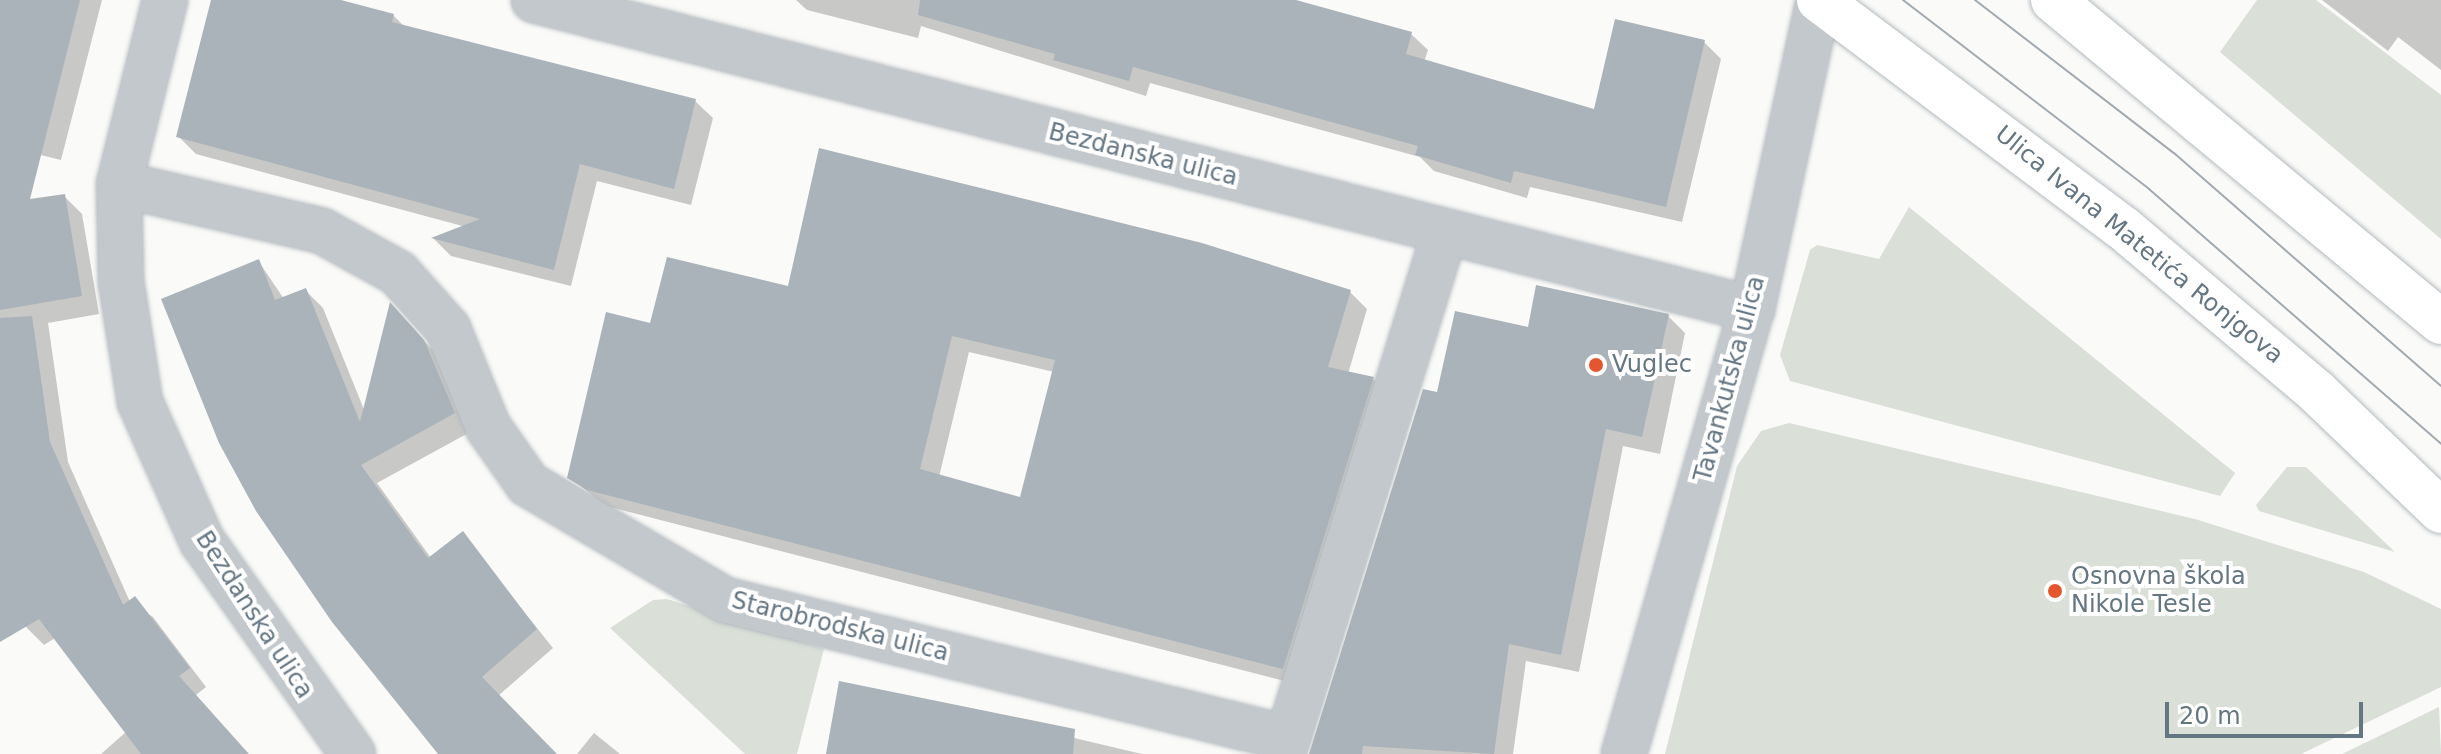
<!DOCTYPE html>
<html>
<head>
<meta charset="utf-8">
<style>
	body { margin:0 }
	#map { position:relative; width:2441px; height:754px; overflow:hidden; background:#fafaf8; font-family:"DejaVu Sans",sans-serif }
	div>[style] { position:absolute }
	.green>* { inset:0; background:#dadfd7 }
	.shadow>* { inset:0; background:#0003 }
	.building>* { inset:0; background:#aab3b9 }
	.roads { filter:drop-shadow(0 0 2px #b3babf) drop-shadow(0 0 2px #b3babf) }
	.street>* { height:44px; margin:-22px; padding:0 22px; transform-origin:22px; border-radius:22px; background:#c3c8cc }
	.secondary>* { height:44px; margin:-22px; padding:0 22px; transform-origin:22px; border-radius:22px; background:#fff }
	.tram>* { height:2px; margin:-1px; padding:0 1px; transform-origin:1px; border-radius:1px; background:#a2aab0 }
	.dots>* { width:22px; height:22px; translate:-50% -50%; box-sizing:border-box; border:4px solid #fff; border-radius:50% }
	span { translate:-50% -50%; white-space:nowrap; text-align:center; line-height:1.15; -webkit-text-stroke:8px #fff; paint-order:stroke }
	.street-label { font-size:24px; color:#657683 }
	.poi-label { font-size:24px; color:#657683 }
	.left { translate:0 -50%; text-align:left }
	.scale { position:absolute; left:2165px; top:702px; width:198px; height:36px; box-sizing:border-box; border:4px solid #657683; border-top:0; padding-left:10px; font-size:24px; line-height:28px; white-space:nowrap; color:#657683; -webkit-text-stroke:6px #fff; paint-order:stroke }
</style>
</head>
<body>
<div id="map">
	<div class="green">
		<div style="clip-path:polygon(2257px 0,2316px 0,2441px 95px,2441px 239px,2220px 52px)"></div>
		<div style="clip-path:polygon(1909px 207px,2235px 473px,2220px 496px,1790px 381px,1780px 355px,1810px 250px,1817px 245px,1879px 259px)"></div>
		<div style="clip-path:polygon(1789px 423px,2195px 519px,2364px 572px,2441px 609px,2441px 687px,2301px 754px,1665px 754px,1737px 466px,1761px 431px)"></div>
		<div style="clip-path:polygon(2287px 467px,2306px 467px,2395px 552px,2259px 511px,2256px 505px)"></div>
		<div style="clip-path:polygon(667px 599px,824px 649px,797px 754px,745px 754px,610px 628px,653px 600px)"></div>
		<div style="clip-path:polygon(2439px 707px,2441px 754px,2342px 754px)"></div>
	</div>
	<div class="shadow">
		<div style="clip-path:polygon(0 0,102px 0,61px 160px,0 145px)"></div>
		<div style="clip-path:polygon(213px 0,333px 0,393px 15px,406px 28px,695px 101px,713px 118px,691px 205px,597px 181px,571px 286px,451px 256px,434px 239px,466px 227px,196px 154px,178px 136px)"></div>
		<div style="clip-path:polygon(796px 0,1289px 0,1411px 34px,1428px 50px,1424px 62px,1596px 111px,1704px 42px,1721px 59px,1682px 222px,1530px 187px,1527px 198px,1434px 171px,1420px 157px,1150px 83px,1146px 96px,921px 26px,918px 38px,807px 10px)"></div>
		<div style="clip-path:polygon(2322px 0,2441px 0,2441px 70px,2398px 37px,2388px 51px)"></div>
		<div style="clip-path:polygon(64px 196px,82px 214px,99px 314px,48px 323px,68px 462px,130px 602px,153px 617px,206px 687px,196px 695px,248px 754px,101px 754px,127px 731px,55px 638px,44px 645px,26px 627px,0 568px,0 206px)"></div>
		<div style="clip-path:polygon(259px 262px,284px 299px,305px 290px,323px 308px,365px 412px,408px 322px,441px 360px,472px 431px,377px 483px,431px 558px,462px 534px,553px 648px,498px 696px,554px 754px,441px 754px)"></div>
		<div style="clip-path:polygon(evenodd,789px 289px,1350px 292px,1367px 309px,1348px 374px,1373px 379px,1390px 396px,1300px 685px,606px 506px,569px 477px,652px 325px,789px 289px,969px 352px,1054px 372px,1021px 500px,939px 477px,969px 352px)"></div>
		<div style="clip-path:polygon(1668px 316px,1685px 333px,1660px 454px,1623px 446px,1579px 672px,1526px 661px,1513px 754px,1311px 754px,1438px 394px,1529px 330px)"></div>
		<div style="clip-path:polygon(841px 683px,1142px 754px,828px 754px)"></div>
		<div style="clip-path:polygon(594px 733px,620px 754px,577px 754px)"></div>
	</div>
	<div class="building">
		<div style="clip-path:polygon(0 0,80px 0,30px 199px,65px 194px,82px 296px,0 310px)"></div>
		<div style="clip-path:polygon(211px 0,341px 0,394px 14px,392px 22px,696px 99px,674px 189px,580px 164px,554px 270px,431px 238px,480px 219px,176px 137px)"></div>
		<div style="clip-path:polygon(920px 0,1296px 0,1412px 32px,1406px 54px,1594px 109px,1615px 19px,1705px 40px,1666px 207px,1514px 171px,1511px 183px,1415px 155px,1418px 146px,1133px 67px,1129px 81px,1053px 60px,1055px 54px,918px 15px)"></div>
		<div style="clip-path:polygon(evenodd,819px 148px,1202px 243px,1351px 290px,1328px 367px,1374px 377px,1283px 669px,587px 490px,567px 478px,606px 312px,650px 323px,667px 257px,788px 286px,819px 148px,952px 336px,1055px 360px,1020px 497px,920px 469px,952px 336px)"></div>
		<div style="clip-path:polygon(259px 259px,275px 300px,306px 288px,360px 422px,390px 302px,424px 340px,455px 413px,361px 465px,428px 558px,463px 531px,537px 629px,482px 677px,557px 754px,438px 754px,332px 622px,256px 511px,219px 443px,161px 299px)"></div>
		<div style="clip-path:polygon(1536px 285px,1669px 314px,1642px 437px,1606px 429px,1561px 655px,1509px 644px,1494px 754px,1363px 746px,1362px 754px,1309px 754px,1423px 389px,1437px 392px,1455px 311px,1528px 327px)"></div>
		<div style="clip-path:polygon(32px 316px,50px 442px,123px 605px,135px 596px,190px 668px,179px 676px,249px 754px,141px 754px,39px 619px,0 642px,0 318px)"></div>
		<div style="clip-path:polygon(839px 681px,1075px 729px,1073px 754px,826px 754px)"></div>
	</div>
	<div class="roads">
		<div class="street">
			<div style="left:165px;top:0;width:190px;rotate:104deg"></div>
			<div style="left:119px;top:184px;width:97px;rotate:88.8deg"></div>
			<div style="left:121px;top:281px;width:122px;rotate:81.1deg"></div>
			<div style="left:140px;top:402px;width:152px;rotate:66deg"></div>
			<div style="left:202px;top:541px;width:261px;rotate:54.7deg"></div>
			<div style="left:534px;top:0;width:1257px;rotate:14.24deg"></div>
			<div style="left:119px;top:184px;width:208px;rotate:13deg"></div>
			<div style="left:322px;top:231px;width:87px;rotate:28.9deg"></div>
			<div style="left:398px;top:273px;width:75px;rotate:48.2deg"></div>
			<div style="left:448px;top:329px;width:106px;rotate:67.8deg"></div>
			<div style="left:488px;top:427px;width:70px;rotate:54.9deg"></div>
			<div style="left:528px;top:484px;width:229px;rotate:30.5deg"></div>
			<div style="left:725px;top:600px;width:579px;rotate:13.8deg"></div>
			<div style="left:1283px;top:754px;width:547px;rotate:-72.76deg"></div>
			<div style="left:1624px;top:754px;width:463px;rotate:-74deg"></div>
			<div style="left:1752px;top:309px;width:316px;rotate:-77.8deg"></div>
		</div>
		<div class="secondary">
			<div style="left:1819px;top:0;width:380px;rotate:36.9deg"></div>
			<div style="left:2123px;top:228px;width:254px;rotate:40.2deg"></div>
			<div style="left:2317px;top:392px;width:172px;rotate:43.8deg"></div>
			<div style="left:2053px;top:0;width:504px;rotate:39.69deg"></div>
		</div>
	</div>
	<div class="tram">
		<div style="left:1903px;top:0;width:310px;rotate:37.5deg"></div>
		<div style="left:2149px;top:189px;width:388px;rotate:41.1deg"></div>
		<div style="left:1975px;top:0;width:251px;rotate:37.6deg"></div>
		<div style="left:2174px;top:153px;width:354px;rotate:41.1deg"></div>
	</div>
	<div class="dots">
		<div style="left:1596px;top:365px;background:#e4572e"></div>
		<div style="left:2055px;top:591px;background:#e4572e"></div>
	</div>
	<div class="street-label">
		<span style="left:1143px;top:155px;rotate:14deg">Bezdanska ulica</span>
		<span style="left:2139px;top:245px;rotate:39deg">Ulica Ivana Matetića Ronjgova</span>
		<span style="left:1730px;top:379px;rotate:-75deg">Tavankutska ulica</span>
		<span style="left:254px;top:615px;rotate:57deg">Bezdanska ulica</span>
		<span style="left:840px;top:627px;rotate:14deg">Starobrodska ulica</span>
	</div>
	<div class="poi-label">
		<span class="left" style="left:1612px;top:365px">Vuglec</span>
		<span class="left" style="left:2071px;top:591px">Osnovna škola<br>Nikole Tesle</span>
	</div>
	<div class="scale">20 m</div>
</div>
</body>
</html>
